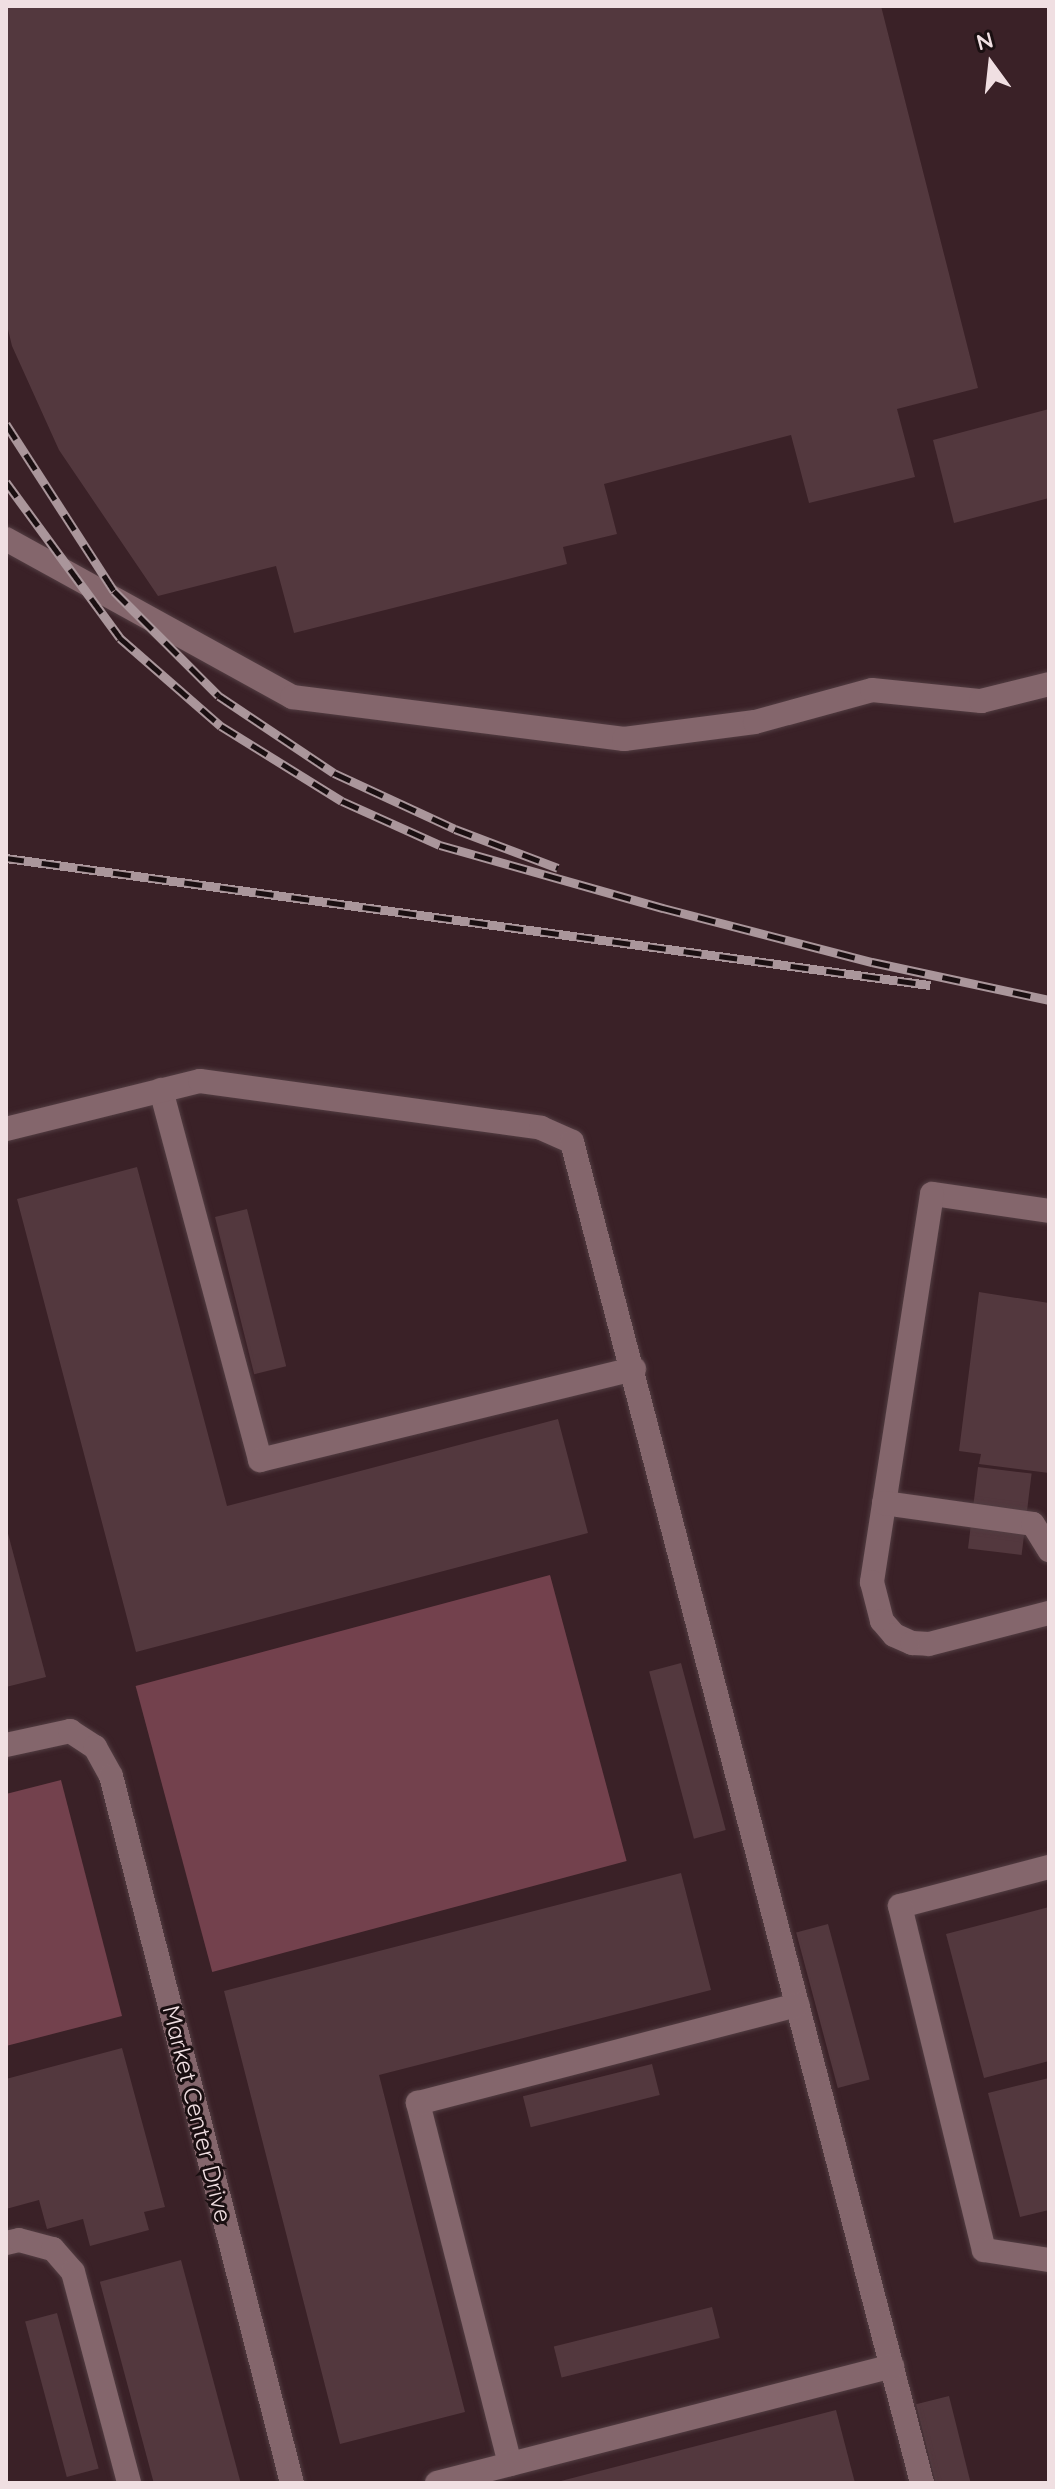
<!DOCTYPE html>
<html>
<head>
<meta charset="utf-8">
<style>
	body { margin:0 }
	#map { position:relative; width:1055px; height:2489px; overflow:hidden; background:#3a2127; font-family:Quicksand,sans-serif }
	div>[style] { position:absolute }
	.green>* { inset:0; background:#73414d; transform-origin:0 0 }
	.building>* { inset:0; background:#53383e; transform-origin:0 0 }
	.roads { filter:drop-shadow(0 0 2px #523d42) drop-shadow(0 0 2px #523d42) }
	.minor>* { height:24px; margin:-12px; padding:0 12px; transform-origin:12px; border-radius:12px; background:#84666c }
	.rail>* { height:9px; margin-top:-4.5px; transform-origin:0; background:repeating-linear-gradient(90deg,#1a0f11 0 18px,#aa969b 0 36px); box-sizing:border-box; border-block:2px solid #aa969b }
	span { translate:-50% -50%; white-space:nowrap; text-align:center; line-height:1.15; -webkit-text-stroke:6px #1a0f11; paint-order:stroke }
	.street-label { font-size:24px; color:#f0dfe2 }
	.frame { position:absolute; inset:0; border:8px solid #f0dfe2; pointer-events:none }
	.north { position:absolute; left:951px; top:24px; width:80px; height:80px; -webkit-text-stroke:6px #1a0f11; paint-order:stroke; rotate:345deg; font-size:22px; font-weight:700; line-height:32px; text-align:center; color:#f0dfe2 }
	.north::after { content:''; display:block; margin:auto; width:28px; height:36px; background:#f0dfe2; clip-path:polygon(50% 0,100% 100%,50% 72%,0 100%) }
</style>
</head>
<body>
<div id="map">
	<div class="green">
		<div style="left:550px;top:1575px;width:296px;height:429px;rotate:75deg"></div>
		<div style="clip-path:polygon(61px 1780px,122px 2016px,6px 2046px,6px 1794px)"></div>
	</div>
	<div class="building">
		<div style="clip-path:polygon(6px 6px,881px 6px,978px 388px,897px 409px,915px 477px,809px 503px,791px 435px,604px 484px,617px 534px,563px 547px,567px 564px,294px 633px,276px 566px,158px 596px,59px 450px,12px 346px,6px 321px)"></div>
		<div style="clip-path:polygon(1049px 409px,1049px 498px,954px 523px,933px 440px)"></div>
		<div style="clip-path:polygon(137px 1167px,227px 1506px,558px 1419px,588px 1533px,136px 1652px,17px 1199px)"></div>
		<div style="left:247px;top:1209px;width:162px;height:33px;rotate:76deg"></div>
		<div style="clip-path:polygon(979px 1292px,1049px 1303px,1049px 1473px,979px 1464px,981px 1454px,959px 1451px)"></div>
		<div style="left:978px;top:1467px;width:54px;height:82px;rotate:7deg"></div>
		<div style="clip-path:polygon(6px 1526px,46px 1677px,6px 1687px)"></div>
		<div style="left:681px;top:1663px;width:173px;height:33px;rotate:75deg"></div>
		<div style="clip-path:polygon(681px 1873px,711px 1990px,379px 2075px,465px 2412px,340px 2444px,224px 1991px)"></div>
		<div style="clip-path:polygon(1049px 1907px,1049px 2061px,984px 2078px,946px 1934px)"></div>
		<div style="left:828px;top:1924px;width:161px;height:33px;rotate:75deg"></div>
		<div style="clip-path:polygon(122px 2048px,165px 2207px,144px 2212px,149px 2230px,90px 2246px,83px 2219px,47px 2229px,39px 2200px,6px 2209px,6px 2079px)"></div>
		<div style="left:652px;top:2064px;width:32px;height:133px;rotate:76deg"></div>
		<div style="clip-path:polygon(1049px 2078px,1049px 2210px,1020px 2217px,988px 2093px)"></div>
		<div style="left:181px;top:2260px;width:230px;height:84px;rotate:75deg"></div>
		<div style="left:712px;top:2307px;width:32px;height:163px;rotate:76deg"></div>
		<div style="left:57px;top:2313px;width:161px;height:33px;rotate:75deg"></div>
		<div style="left:949px;top:2396px;width:90px;height:34px;rotate:76deg"></div>
		<div style="clip-path:polygon(836px 2410px,855px 2483px,557px 2483px,557px 2482px)"></div>
	</div>
	<div class="roads">
		<div class="minor">
			<div style="left:6px;top:539px;width:327px;rotate:28.9deg"></div>
			<div style="left:292px;top:697px;width:335px;rotate:7.2deg"></div>
			<div style="left:624px;top:739px;width:132px;rotate:-7.4deg"></div>
			<div style="left:755px;top:722px;width:121px;rotate:-15.3deg"></div>
			<div style="left:872px;top:690px;width:110px;rotate:5.8deg"></div>
			<div style="left:981px;top:701px;width:70px;rotate:-14deg"></div>
			<div style="left:161px;top:1090px;width:383px;rotate:75deg"></div>
			<div style="left:260px;top:1460px;width:385px;rotate:-13.7deg"></div>
			<div style="left:6px;top:1129px;width:200px;rotate:-13.9deg"></div>
			<div style="left:200px;top:1081px;width:344px;rotate:7.8deg"></div>
			<div style="left:541px;top:1128px;width:34px;rotate:24deg"></div>
			<div style="left:572px;top:1142px;width:1386px;rotate:75.37deg"></div>
			<div style="left:1049px;top:1211px;width:118px;rotate:-171.7deg"></div>
			<div style="left:932px;top:1194px;width:393px;rotate:98.8deg"></div>
			<div style="left:872px;top:1582px;width:40px;rotate:75.6deg"></div>
			<div style="left:882px;top:1621px;width:18px;rotate:49deg"></div>
			<div style="left:894px;top:1635px;width:20px;rotate:24deg"></div>
			<div style="left:912px;top:1643px;width:17px;rotate:3deg"></div>
			<div style="left:929px;top:1644px;width:124px;rotate:-14.5deg"></div>
			<div style="left:884px;top:1503px;width:150px;rotate:8deg"></div>
			<div style="left:1033px;top:1524px;width:31px;rotate:58deg"></div>
			<div style="left:6px;top:1745px;width:66px;rotate:-12.3deg"></div>
			<div style="left:70px;top:1731px;width:30px;rotate:33deg"></div>
			<div style="left:95px;top:1747px;width:33px;rotate:61deg"></div>
			<div style="left:111px;top:1776px;width:730px;rotate:75.64deg"></div>
			<div style="left:1049px;top:1867px;width:154px;rotate:165.3deg"></div>
			<div style="left:900px;top:1906px;width:354px;rotate:76.3deg"></div>
			<div style="left:984px;top:2250px;width:66px;rotate:8.7deg"></div>
			<div style="left:6px;top:2243px;width:13px;rotate:-13deg"></div>
			<div style="left:19px;top:2240px;width:35px;rotate:15deg"></div>
			<div style="left:53px;top:2249px;width:30px;rotate:49deg"></div>
			<div style="left:73px;top:2272px;width:218px;rotate:75.1deg"></div>
			<div style="left:510px;top:2464px;width:373px;rotate:-104.3deg"></div>
			<div style="left:418px;top:2103px;width:392px;rotate:-14.5deg"></div>
			<div style="left:437px;top:2483px;width:470px;rotate:-14.4deg"></div>
		</div>
	</div>
	<div class="rail">
		<div style="left:6px;top:424px;width:199px;rotate:57.1deg"></div>
		<div style="left:114px;top:591px;width:148px;rotate:45deg"></div>
		<div style="left:219px;top:696px;width:138px;rotate:33.8deg"></div>
		<div style="left:334px;top:773px;width:133px;rotate:24.8deg"></div>
		<div style="left:455px;top:829px;width:110px;rotate:20.7deg"></div>
		<div style="left:6px;top:482px;width:193px;rotate:53.8deg"></div>
		<div style="left:120px;top:638px;width:134px;rotate:41.1deg"></div>
		<div style="left:221px;top:726px;width:142px;rotate:31.8deg"></div>
		<div style="left:342px;top:801px;width:107px;rotate:24.2deg"></div>
		<div style="left:440px;top:845px;width:232px;rotate:15.8deg"></div>
		<div style="left:663px;top:908px;width:216px;rotate:14.5deg"></div>
		<div style="left:872px;top:962px;width:181px;rotate:12.1deg"></div>
		<div style="left:6px;top:858px;width:933px;rotate:7.83deg"></div>
	</div>
	<div class="street-label">
		<span style="left:197px;top:2114px;rotate:76deg">Market Center Drive</span>
	</div>
	<div class="frame"></div>
	<div class="north">N</div>
</div>
</body>
</html>
